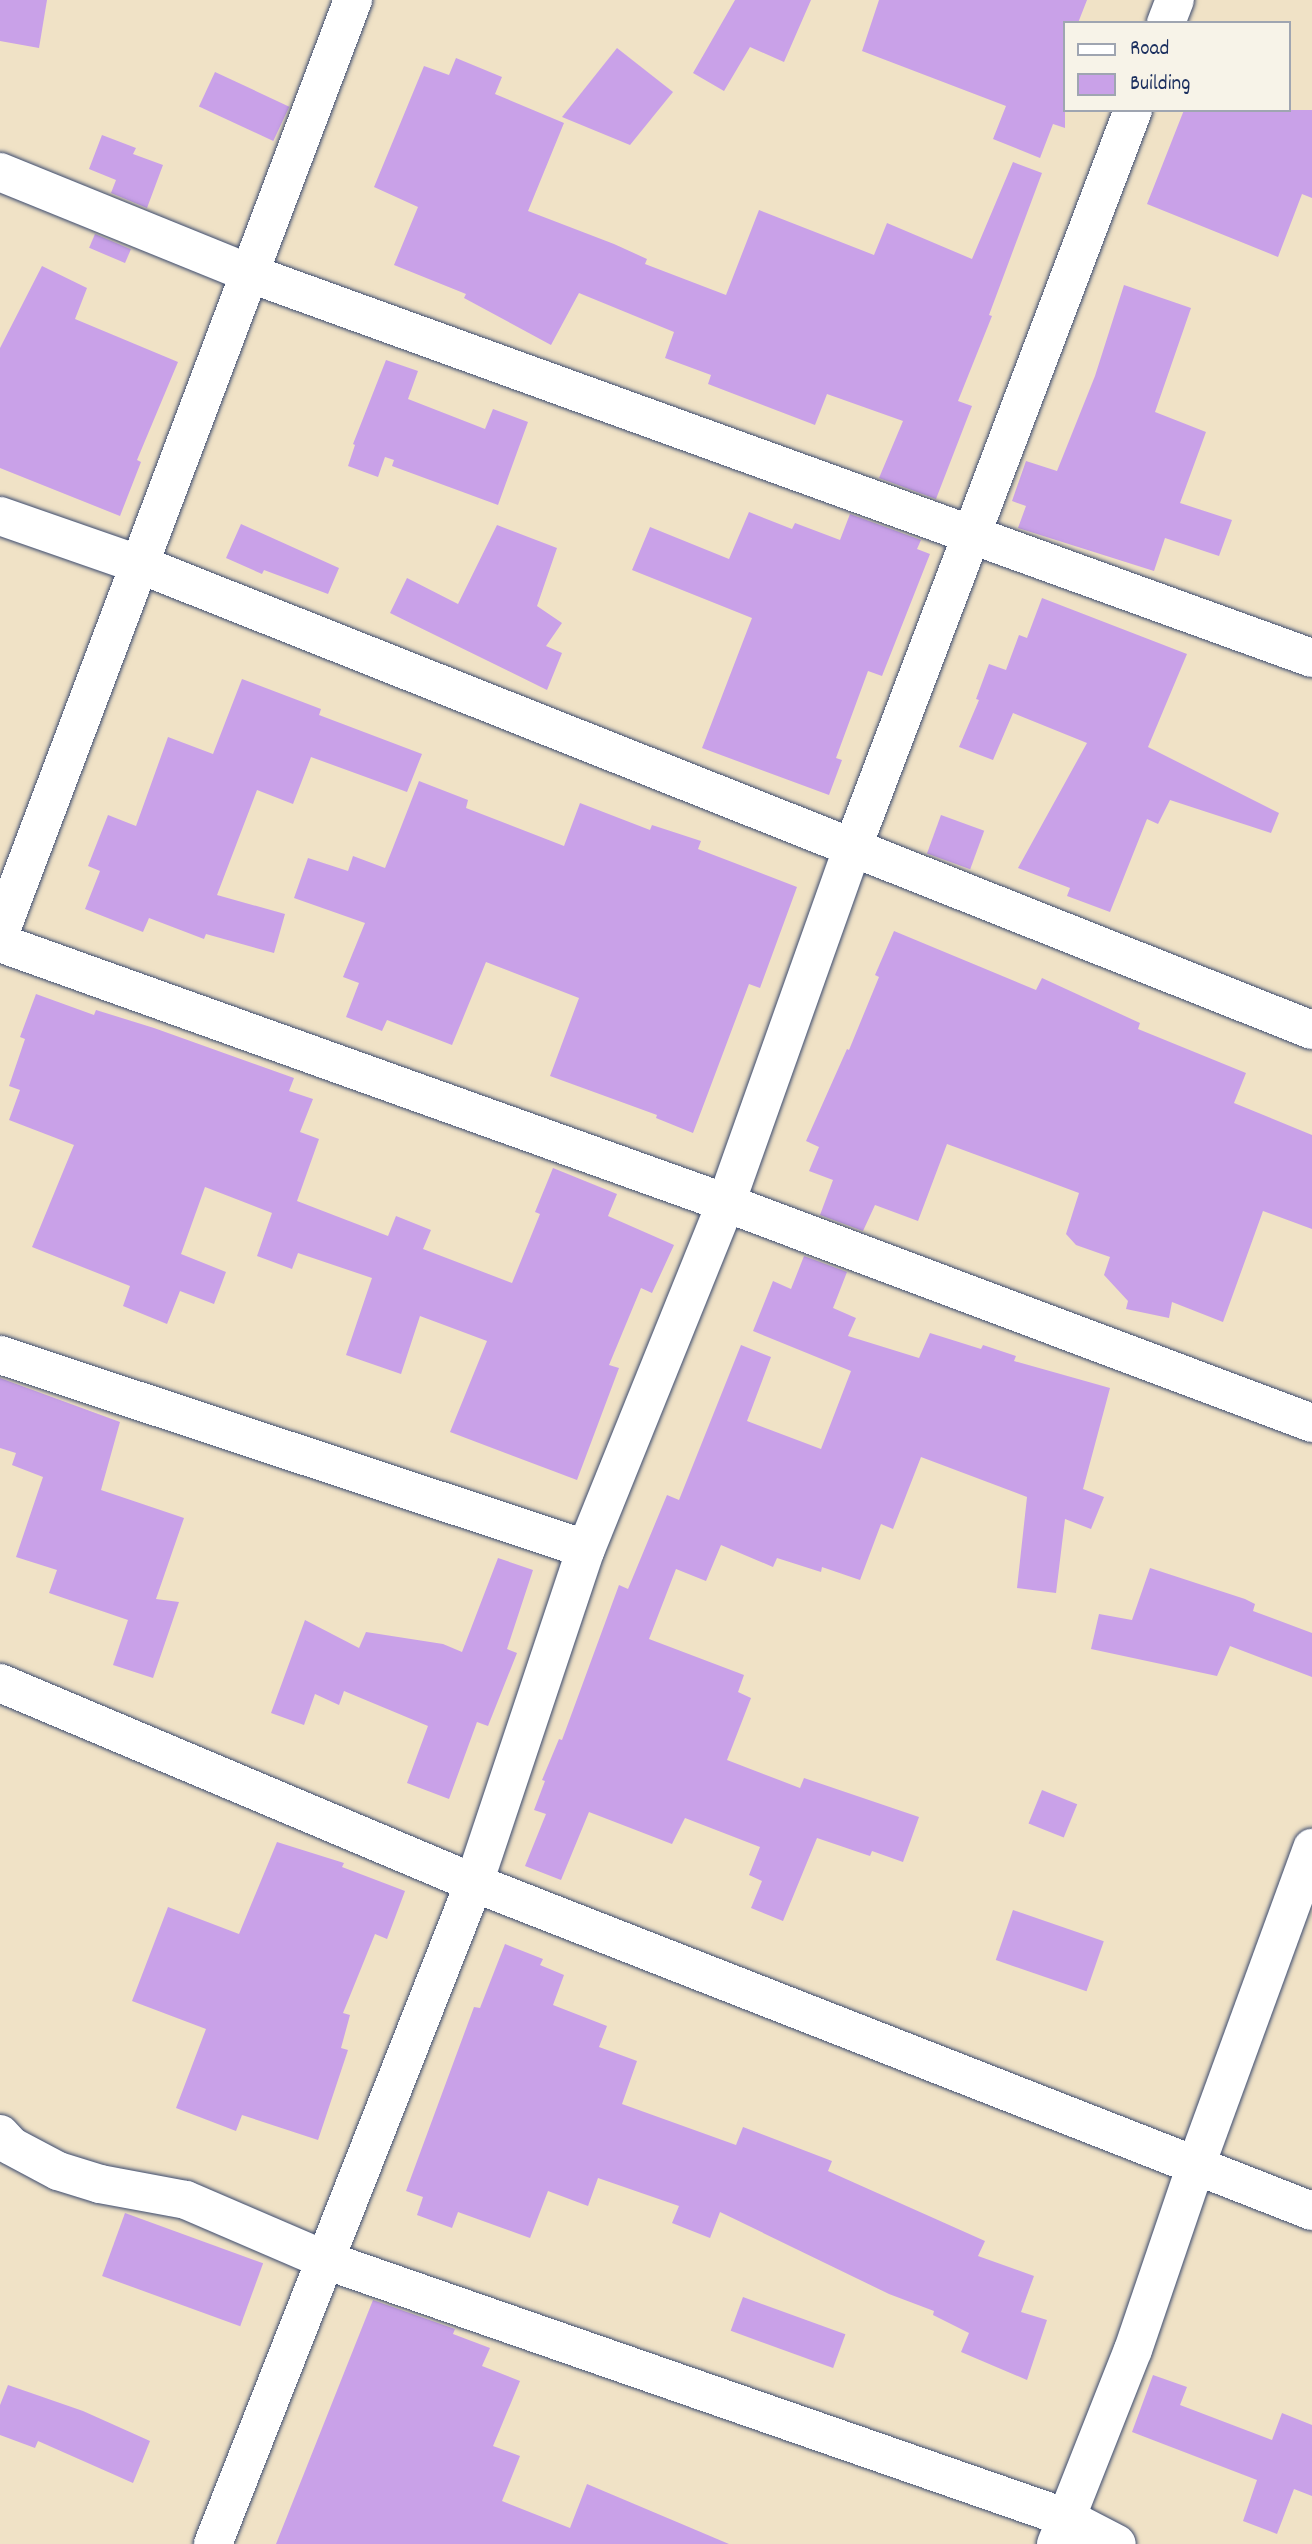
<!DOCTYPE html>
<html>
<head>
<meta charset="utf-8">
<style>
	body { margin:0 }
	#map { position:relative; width:1312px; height:2544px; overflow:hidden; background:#f0e2c6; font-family:Dekko,sans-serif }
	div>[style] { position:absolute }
	.building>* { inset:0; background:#c9a1e8; transform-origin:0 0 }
	.roads { filter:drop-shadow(0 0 2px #3b4a6e) drop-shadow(0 0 2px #3b4a6e) }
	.minor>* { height:38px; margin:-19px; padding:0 19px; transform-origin:19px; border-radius:19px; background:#fff }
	span { translate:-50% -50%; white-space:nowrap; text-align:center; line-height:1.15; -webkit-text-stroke:5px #f7f3e8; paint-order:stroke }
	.legend { position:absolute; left:1063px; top:21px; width:228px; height:91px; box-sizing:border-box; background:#f7f3e8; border:2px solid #9fa5b1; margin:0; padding:9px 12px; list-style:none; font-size:21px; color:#1b2f5e }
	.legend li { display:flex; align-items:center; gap:14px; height:35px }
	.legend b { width:35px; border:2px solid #9fa5b1 }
</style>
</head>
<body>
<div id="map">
	<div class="building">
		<div style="clip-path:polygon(0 0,47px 0,39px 48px,0 41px)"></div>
		<div style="clip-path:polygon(735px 0,811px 0,784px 62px,750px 47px,724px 91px,693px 73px)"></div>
		<div style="clip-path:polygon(879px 0,1087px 0,1078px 23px,1065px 23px,1065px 128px,1053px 124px,1040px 158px,993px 139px,1006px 106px,862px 51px)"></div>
		<div style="clip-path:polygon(617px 48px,673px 92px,630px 145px,562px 117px)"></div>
		<div style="clip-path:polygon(456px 58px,502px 77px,495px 94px,564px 123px,528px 211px,614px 244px,647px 259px,645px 264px,726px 295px,759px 210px,874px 255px,887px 223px,972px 259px,1013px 162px,1042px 173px,989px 315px,992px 316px,958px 401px,972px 406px,936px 499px,879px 478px,903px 421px,827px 394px,815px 425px,708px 384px,711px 375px,665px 358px,674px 332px,579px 293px,551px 345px,464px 298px,466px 294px,394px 265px,418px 207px,374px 187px,424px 66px,449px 75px)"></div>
		<div style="left:215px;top:72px;width:82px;height:38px;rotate:25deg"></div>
		<div style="clip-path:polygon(1184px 110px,1312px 110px,1312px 198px,1302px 194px,1278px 257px,1147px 204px)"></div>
		<div style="clip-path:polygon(102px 135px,136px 148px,133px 154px,163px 165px,147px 208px,111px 193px,116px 180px,89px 169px)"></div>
		<div style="left:95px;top:234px;width:39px;height:15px;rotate:23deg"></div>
		<div style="clip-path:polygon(42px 266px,87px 288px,75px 319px,178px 362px,137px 460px,141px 462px,120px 516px,0 468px,0 348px)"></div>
		<div style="clip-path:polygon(1124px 285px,1191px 308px,1155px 412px,1206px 432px,1180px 503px,1232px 520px,1219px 556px,1165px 538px,1154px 571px,1018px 528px,1026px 506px,1012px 501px,1026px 461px,1057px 471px,1095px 376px)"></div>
		<div style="clip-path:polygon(386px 360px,418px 371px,408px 399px,485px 429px,493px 409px,528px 422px,498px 505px,392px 466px,394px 460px,385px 457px,378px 477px,348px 466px,355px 445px,353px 444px)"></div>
		<div style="clip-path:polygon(749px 512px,792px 529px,795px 523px,840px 540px,850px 514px,921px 540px,917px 549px,930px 554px,882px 676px,868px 671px,836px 758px,842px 760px,829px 795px,702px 748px,752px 618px,632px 570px,650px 527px,729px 559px)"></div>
		<div style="clip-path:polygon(241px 524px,339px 568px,328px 594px,264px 570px,262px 574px,226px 558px)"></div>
		<div style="clip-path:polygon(497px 525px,557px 548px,537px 606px,562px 623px,546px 646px,562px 653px,547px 690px,390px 613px,407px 578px,458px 604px)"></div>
		<div style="clip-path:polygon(1042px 598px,1187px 654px,1148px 747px,1279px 813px,1271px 833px,1170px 800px,1158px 824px,1147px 819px,1110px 912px,1067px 896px,1070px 888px,1018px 868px,1087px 743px,1013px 713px,993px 760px,959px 747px,979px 700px,976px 699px,989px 664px,1006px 670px,1019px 635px,1027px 638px)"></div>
		<div style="clip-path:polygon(242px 679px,321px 709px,319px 715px,422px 754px,407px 792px,311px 757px,293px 804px,257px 790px,217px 895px,285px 914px,274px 953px,206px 934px,204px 939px,149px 918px,143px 932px,85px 909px,100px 871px,88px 866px,108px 815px,136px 826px,168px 737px,213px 754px)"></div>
		<div style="clip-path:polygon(419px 781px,468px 800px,466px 808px,564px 846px,580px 803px,650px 830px,652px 825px,701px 841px,698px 849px,797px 887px,760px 988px,749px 984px,693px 1133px,656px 1118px,657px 1115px,550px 1076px,579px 998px,486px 962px,452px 1045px,387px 1020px,382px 1031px,346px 1017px,359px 983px,343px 977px,365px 923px,294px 898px,308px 858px,348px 871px,353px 856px,385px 868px)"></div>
		<div style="left:941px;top:815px;width:46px;height:41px;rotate:20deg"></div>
		<div style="clip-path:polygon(894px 931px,1036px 990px,1042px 978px,1140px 1023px,1138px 1029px,1246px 1073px,1234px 1103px,1312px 1135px,1312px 1229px,1263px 1211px,1223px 1322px,1172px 1302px,1169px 1318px,1126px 1309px,1128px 1301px,1104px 1275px,1110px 1257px,1076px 1245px,1066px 1234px,1079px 1193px,947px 1144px,918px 1221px,875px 1205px,863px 1231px,820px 1215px,833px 1180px,809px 1171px,819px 1147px,806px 1141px,847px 1049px,849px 1050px,879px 977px,875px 975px)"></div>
		<div style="clip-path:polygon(36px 994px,94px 1015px,96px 1010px,154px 1028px,294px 1078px,289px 1091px,313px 1099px,300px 1132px,319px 1139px,297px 1201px,388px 1236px,396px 1216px,431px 1230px,423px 1249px,512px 1283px,540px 1214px,535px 1212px,553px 1168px,617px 1194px,608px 1216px,674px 1245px,652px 1293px,641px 1288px,609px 1365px,619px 1368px,577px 1480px,450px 1432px,487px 1341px,420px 1316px,401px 1374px,346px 1355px,372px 1278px,298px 1253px,292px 1269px,257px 1256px,272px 1213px,205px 1187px,181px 1254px,226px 1272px,214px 1304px,180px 1291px,167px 1324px,123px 1306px,130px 1286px,32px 1247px,74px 1145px,9px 1120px,20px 1090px,9px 1086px,25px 1039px,20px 1037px)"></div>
		<div style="clip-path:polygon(804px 1256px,847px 1272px,833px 1308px,856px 1318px,848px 1336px,919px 1358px,930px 1333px,981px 1349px,983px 1345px,1016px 1356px,1014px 1361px,1110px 1388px,1083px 1489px,1104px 1497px,1091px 1529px,1065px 1519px,1056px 1593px,1017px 1588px,1027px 1497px,921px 1457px,893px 1529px,881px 1524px,860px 1580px,822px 1567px,821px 1572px,777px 1558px,773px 1567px,721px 1545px,706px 1581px,676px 1569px,649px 1639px,744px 1675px,738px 1692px,751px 1698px,727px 1760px,800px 1788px,804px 1778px,919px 1817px,903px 1862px,872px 1851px,870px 1856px,817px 1838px,783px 1921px,751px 1908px,762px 1881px,749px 1875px,760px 1847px,685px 1818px,672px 1844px,589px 1812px,561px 1880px,525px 1866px,546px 1814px,534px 1810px,545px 1781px,542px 1780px,559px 1739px,562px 1740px,619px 1585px,628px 1589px,667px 1495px,679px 1500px,741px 1345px,771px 1357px,747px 1421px,821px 1449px,851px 1371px,753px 1331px,773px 1281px,791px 1289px)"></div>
		<div style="clip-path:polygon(0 1378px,120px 1422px,101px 1490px,184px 1518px,156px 1599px,179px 1602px,153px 1678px,113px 1665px,128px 1620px,49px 1593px,57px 1570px,16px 1557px,43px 1477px,12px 1465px,16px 1453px,0 1448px)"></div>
		<div style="clip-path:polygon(498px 1558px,533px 1570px,507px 1649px,517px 1653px,488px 1726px,477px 1722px,449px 1799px,407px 1783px,428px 1726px,344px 1691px,339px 1705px,315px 1694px,304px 1725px,271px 1713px,305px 1620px,359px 1648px,366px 1632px,443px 1644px,462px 1652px)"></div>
		<div style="clip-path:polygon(1150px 1568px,1245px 1599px,1255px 1604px,1253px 1611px,1312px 1633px,1312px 1677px,1230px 1646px,1217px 1676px,1091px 1649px,1099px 1614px,1132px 1620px)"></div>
		<div style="left:1042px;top:1790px;width:38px;height:36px;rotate:22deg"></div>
		<div style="clip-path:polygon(277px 1842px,344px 1863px,342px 1867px,405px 1891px,387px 1939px,375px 1934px,343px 2013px,350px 2015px,341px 2048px,348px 2050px,318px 2140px,242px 2115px,236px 2131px,176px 2108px,206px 2029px,132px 2001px,168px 1907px,239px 1934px)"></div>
		<div style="left:1013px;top:1910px;width:96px;height:53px;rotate:19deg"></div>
		<div style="clip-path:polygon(505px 1944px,543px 1959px,540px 1965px,564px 1975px,553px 2005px,607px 2026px,599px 2047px,637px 2061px,622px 2104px,736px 2145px,743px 2127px,832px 2161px,828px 2171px,985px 2241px,978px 2256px,1034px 2276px,1021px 2312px,1047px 2320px,1027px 2380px,961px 2352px,969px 2333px,933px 2315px,934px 2311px,889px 2294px,720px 2212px,710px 2238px,672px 2223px,679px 2206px,598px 2178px,588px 2206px,548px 2191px,530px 2238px,458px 2212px,452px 2228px,417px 2215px,423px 2197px,406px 2191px,474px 2007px,480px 2008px)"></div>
		<div style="left:125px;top:2213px;width:147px;height:67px;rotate:20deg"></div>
		<div style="left:743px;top:2297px;width:109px;height:36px;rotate:20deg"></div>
		<div style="clip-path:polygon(373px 2300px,455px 2329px,453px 2334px,490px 2348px,482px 2366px,520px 2381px,493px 2446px,520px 2456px,502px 2501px,570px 2528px,587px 2484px,729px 2544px,276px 2544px)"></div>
		<div style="clip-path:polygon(1153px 2375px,1187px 2387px,1180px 2405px,1272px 2440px,1282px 2413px,1312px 2425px,1312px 2496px,1294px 2489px,1277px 2534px,1243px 2521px,1257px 2480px,1132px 2432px)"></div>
		<div style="clip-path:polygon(8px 2385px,83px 2411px,150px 2441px,133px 2483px,38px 2441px,35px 2448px,0 2435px,0 2405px)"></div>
	</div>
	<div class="roads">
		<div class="minor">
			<div style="left:1166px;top:23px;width:25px;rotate:-69deg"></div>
			<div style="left:0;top:172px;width:271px;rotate:22.1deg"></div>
			<div style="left:251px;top:274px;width:1128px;rotate:19.9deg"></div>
			<div style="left:0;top:516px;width:149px;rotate:19.2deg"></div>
			<div style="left:141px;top:565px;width:1260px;rotate:21.66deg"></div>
			<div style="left:0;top:933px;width:998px;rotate:-69.28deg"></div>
			<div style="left:0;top:943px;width:771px;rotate:19.7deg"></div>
			<div style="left:726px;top:1203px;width:626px;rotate:20.58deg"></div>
			<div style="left:0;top:1355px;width:617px;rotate:18.32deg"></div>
			<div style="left:0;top:1683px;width:514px;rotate:22.88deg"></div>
			<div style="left:474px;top:1883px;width:900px;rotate:21.38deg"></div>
			<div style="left:0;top:2134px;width:16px;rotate:47deg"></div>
			<div style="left:11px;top:2146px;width:53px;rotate:28deg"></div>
			<div style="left:58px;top:2171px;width:44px;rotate:17.2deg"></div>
			<div style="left:100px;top:2184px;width:87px;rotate:10.5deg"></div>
			<div style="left:186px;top:2200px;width:151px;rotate:23.3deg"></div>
			<div style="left:325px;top:2260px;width:786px;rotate:19.17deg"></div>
			<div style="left:1067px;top:2518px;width:56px;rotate:27.5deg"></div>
			<div style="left:213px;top:2544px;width:711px;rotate:-68.45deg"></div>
			<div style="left:474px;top:1883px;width:352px;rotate:-71.5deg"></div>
			<div style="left:586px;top:1549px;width:373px;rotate:-68deg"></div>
			<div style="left:726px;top:1203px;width:376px;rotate:-70.4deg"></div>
			<div style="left:852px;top:849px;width:791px;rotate:-69.18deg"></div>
			<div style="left:1056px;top:2544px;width:209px;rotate:-68.4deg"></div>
			<div style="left:1133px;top:2350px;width:192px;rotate:-71.2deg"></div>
			<div style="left:1195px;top:2168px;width:341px;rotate:-69.9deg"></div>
		</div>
	</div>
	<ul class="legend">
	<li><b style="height:9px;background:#fff"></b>Road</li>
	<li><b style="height:19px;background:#c9a1e8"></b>Building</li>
	</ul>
</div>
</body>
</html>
